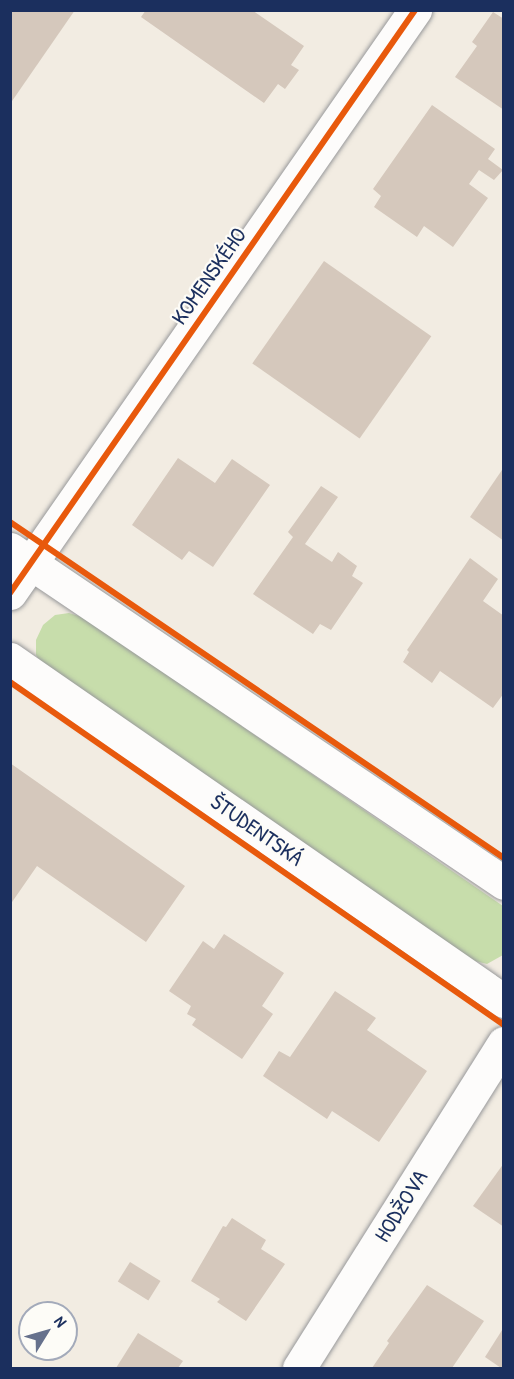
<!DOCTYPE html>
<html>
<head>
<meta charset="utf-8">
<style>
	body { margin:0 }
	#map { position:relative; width:514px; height:1379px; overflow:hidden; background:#f2ece2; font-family:"Patrick Hand",sans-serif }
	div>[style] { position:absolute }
	.green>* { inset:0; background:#c7ddab }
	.building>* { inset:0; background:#d5c8bc; transform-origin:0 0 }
	.roads { filter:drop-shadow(0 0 2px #97989a) drop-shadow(0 0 2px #97989a) }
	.street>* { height:33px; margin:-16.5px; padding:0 16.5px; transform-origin:16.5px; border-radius:16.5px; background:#fdfcfb }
	.cycleway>* { height:6px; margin:-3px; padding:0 3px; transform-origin:3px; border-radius:3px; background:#e8590c }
	span { translate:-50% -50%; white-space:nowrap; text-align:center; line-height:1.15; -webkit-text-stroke:4.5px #fdfcf7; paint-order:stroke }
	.street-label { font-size:22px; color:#1b2f5e }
	.frame { position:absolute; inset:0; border:12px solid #1b2f5e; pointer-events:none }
	.north { position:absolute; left:18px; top:1301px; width:60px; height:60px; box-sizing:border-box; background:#fdfcf7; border:2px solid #a3aaba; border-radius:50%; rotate:53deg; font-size:16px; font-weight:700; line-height:24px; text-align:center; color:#1b2f5e }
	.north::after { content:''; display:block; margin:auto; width:21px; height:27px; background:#66718c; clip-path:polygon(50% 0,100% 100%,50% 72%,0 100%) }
</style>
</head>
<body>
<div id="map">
	<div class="green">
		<div style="clip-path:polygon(69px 613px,85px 618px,503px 906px,503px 955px,487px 964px,471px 960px,45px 669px,36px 655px,36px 640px,43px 625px,55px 615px)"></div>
	</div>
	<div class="building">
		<div style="clip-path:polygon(10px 10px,75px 10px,10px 104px)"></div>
		<div style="clip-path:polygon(146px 10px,252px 10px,304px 46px,291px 65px,299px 70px,285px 89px,278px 84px,264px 103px,141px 17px)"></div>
		<div style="clip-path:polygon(493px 12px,504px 19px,504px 110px,455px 77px,477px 46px,472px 42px)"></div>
		<div style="clip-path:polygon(432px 105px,495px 149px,488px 159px,503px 170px,494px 180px,479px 170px,469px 184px,488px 198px,453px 247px,424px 226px,417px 237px,374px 207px,381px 196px,373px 189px)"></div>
		<div style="left:324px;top:261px;width:131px;height:125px;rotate:35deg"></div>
		<div style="clip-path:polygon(178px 458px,215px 483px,232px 459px,270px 485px,213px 567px,189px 551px,182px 560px,132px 525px)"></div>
		<div style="clip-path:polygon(504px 467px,504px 541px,470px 517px)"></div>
		<div style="clip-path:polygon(321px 486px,338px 497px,305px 544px,332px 562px,338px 552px,357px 566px,352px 576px,363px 583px,331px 630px,320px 624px,313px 634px,253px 594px,293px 537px,288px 532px)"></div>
		<div style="clip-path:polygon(470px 558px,498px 579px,483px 601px,504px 616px,504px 693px,493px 708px,440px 671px,432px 683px,403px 662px,409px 652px,407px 650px)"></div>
		<div style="clip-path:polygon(10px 763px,185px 886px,146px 942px,37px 866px,10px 905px)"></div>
		<div style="clip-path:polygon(224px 934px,284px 973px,262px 1006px,273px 1014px,242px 1059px,192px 1025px,196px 1019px,187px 1014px,191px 1006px,169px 991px,203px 941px,214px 949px)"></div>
		<div style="clip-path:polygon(335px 991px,376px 1018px,367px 1030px,427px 1071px,379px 1142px,332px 1111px,327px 1119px,263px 1076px,279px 1051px,290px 1057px)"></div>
		<div style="clip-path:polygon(504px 1163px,504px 1227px,473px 1206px)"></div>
		<div style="clip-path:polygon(232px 1218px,266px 1240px,261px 1249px,285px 1264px,246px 1321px,217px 1302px,220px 1299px,191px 1281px,223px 1226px,226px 1227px)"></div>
		<div style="left:130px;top:1262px;width:36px;height:23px;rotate:32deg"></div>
		<div style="clip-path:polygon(427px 1285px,484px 1321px,452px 1368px,372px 1368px,389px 1343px,387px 1341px)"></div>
		<div style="clip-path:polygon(504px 1327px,504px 1368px,501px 1368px,485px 1357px)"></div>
		<div style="clip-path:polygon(138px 1333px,183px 1361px,178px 1368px,116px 1368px)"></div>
	</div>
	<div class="roads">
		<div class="street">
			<div style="left:10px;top:549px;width:596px;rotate:34.06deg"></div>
			<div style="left:10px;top:593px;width:710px;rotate:-55.21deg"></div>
			<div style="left:10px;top:659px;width:601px;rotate:34.7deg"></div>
			<div style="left:299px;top:1368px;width:384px;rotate:-57.8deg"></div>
		</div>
	</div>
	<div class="cycleway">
		<div style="left:10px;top:522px;width:597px;rotate:34.22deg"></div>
		<div style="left:10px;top:593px;width:710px;rotate:-55.21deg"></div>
		<div style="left:10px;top:682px;width:601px;rotate:34.77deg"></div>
	</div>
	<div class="street-label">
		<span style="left:209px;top:276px;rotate:-55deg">KOMENSKÉHO</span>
		<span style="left:257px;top:830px;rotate:35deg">ŠTUDENTSKÁ</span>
		<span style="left:401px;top:1206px;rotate:-58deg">HODŽOVA</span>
	</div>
	<div class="frame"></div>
	<div class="north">N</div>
</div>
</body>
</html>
